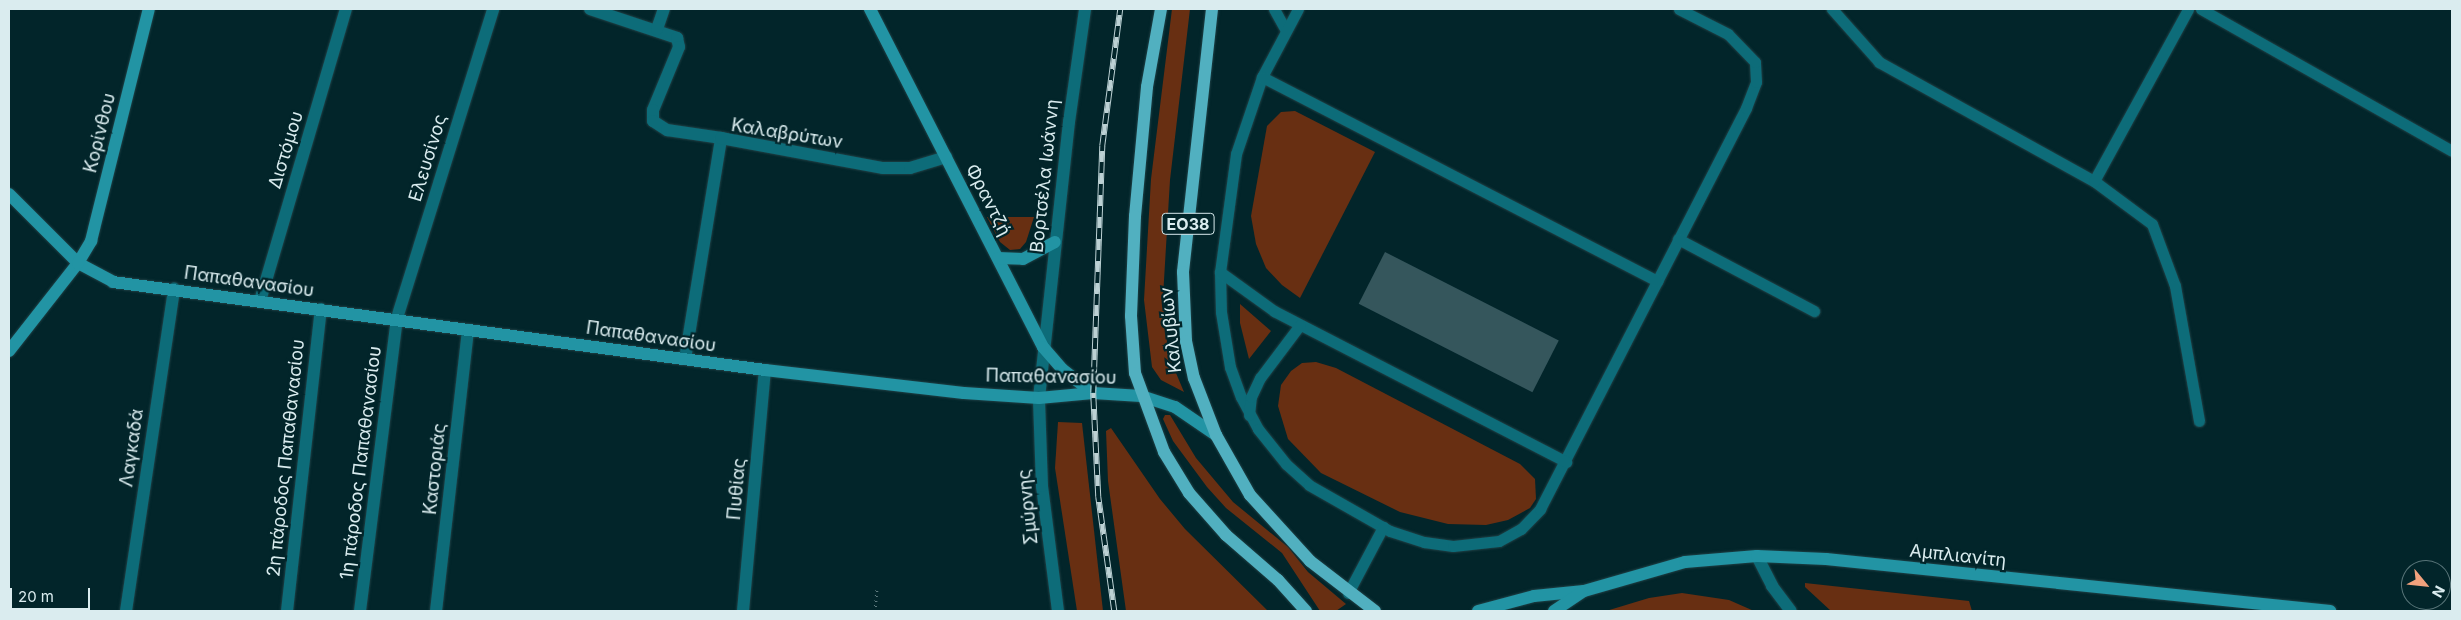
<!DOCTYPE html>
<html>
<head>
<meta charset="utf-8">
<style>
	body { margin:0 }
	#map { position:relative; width:2461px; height:620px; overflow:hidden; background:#02252a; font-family:Inter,sans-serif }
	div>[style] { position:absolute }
	.green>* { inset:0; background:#682f12 }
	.building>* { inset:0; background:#35565c; transform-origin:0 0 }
	.path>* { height:3px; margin-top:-1.5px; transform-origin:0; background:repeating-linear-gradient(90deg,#5f7b7f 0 1px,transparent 0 5px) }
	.roads { filter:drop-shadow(0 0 1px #204146) drop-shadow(0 0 1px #204146) }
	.lane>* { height:11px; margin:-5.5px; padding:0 5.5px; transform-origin:5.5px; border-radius:5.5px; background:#0d6c79 }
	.street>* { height:12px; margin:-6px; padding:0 6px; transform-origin:6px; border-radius:6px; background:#0d6c79 }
	.secondary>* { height:12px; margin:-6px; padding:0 6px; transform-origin:6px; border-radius:6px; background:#2294a4 }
	.primary>* { height:12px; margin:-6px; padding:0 6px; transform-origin:6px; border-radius:6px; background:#51b0c0 }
	.rail>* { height:5.5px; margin-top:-2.75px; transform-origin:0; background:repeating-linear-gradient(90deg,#02252a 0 11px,#bcd1d4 0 22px); box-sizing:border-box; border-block:1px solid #bcd1d4 }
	span { translate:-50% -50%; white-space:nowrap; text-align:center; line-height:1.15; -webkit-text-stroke:4.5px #02252a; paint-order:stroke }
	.shield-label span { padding:1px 4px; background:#02252a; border:1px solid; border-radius:4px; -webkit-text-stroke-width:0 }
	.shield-label { font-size:16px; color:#daecef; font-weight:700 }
	.street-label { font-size:18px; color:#daecef }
	.frame { position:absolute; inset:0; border:10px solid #daecef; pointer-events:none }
	.north { position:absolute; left:2401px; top:560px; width:50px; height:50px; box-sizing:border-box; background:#02252a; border:1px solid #587579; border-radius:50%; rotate:118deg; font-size:14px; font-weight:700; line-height:20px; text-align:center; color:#daecef }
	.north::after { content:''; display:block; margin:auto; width:18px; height:22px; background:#f1a17d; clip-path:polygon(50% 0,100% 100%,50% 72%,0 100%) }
	.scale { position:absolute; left:10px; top:588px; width:80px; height:22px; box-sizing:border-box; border:2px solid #daecef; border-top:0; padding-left:6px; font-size:15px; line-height:18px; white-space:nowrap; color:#daecef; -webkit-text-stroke:4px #02252a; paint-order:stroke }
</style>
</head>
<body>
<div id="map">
	<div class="green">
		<div style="clip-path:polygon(1172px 9px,1190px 9px,1170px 180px,1163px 297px,1168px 354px,1184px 392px,1161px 380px,1152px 367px,1144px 300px,1151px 179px)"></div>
		<div style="clip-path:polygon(1295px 111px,1375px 152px,1300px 298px,1282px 285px,1266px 268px,1256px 244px,1251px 216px,1267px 126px,1281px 112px)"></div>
		<div style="clip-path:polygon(987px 217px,1034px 217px,1026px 242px,1020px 249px,1010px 250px,1000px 242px)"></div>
		<div style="clip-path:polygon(1240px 304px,1271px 331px,1249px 359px,1240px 323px)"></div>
		<div style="clip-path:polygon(1316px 362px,1336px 368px,1520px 464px,1535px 479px,1536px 499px,1530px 508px,1508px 520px,1486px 525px,1448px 524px,1400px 512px,1321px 473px,1288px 439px,1278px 406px,1281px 385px,1291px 371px,1302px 363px)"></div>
		<div style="clip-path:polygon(1165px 415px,1170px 415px,1196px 458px,1233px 502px,1288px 547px,1308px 572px,1346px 604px,1336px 611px,1320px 611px,1282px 553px,1226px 508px,1207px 487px,1173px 441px,1163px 419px)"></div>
		<div style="clip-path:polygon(1058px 422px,1082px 423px,1103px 611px,1077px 611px,1055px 468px)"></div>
		<div style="clip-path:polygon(1111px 428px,1160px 499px,1185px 529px,1268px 611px,1126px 611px,1108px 481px,1106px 431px)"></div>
		<div style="clip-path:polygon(1805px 583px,1969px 601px,1972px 611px,1831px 611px,1805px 587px)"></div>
		<div style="clip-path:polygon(1682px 593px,1729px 600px,1754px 611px,1606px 611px,1649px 598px)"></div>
	</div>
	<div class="building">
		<div style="left:1385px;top:252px;width:195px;height:58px;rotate:27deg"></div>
	</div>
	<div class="path">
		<div style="left:875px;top:611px;width:24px;rotate:-85deg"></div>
	</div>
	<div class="roads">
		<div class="lane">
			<div style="left:1274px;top:9px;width:23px;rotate:61deg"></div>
			<div style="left:1298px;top:9px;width:77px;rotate:117.9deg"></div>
			<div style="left:1262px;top:77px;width:81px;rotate:108.7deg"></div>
			<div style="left:1236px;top:154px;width:119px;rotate:97.7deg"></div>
			<div style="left:1220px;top:272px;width:40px;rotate:88.6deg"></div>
			<div style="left:1221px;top:312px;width:56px;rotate:80.7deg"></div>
			<div style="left:1230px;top:367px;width:32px;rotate:70deg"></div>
			<div style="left:1241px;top:397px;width:36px;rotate:62deg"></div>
			<div style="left:1258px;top:429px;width:45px;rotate:51.3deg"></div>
			<div style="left:1286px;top:464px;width:31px;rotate:42deg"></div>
			<div style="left:1309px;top:485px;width:93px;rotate:29.6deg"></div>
			<div style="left:1390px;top:531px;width:36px;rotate:18deg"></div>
			<div style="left:1424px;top:542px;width:29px;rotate:8deg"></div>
			<div style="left:1453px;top:546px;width:46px;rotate:-6.2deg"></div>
			<div style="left:1499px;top:541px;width:25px;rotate:-29deg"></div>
			<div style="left:1521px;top:529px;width:28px;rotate:-46deg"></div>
			<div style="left:1540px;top:509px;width:451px;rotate:-62.8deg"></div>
			<div style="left:1746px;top:108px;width:28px;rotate:-69deg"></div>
			<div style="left:1756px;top:82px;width:20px;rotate:-93deg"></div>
			<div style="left:1755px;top:62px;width:39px;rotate:-134deg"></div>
			<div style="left:1728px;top:34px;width:55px;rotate:-153deg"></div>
			<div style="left:1832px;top:9px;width:71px;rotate:48.4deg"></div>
			<div style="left:1879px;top:62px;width:246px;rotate:29deg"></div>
			<div style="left:2094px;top:181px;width:72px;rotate:36.6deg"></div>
			<div style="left:2152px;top:224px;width:66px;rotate:69.6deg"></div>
			<div style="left:2175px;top:286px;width:137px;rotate:79.9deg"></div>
			<div style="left:2201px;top:9px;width:288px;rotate:29.5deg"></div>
			<div style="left:1262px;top:77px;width:445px;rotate:27.3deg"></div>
			<div style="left:2094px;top:181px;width:196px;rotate:-61.3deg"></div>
			<div style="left:1678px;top:239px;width:154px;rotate:27.9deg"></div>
			<div style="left:1220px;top:272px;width:67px;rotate:35.8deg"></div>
			<div style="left:1274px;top:311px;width:329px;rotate:27.3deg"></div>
			<div style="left:1249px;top:415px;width:18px;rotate:-84deg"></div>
			<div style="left:1251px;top:397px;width:21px;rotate:-65deg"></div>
			<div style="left:1260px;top:378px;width:66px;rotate:-53deg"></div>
			<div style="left:1348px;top:593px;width:75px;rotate:-62.1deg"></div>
		</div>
		<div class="street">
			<div style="left:590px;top:9px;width:92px;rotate:18.4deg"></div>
			<div style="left:677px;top:38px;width:9px;rotate:77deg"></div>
			<div style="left:679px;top:47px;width:68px;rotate:112.4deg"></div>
			<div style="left:653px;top:110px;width:11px;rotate:90deg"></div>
			<div style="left:653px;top:121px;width:17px;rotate:33deg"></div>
			<div style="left:667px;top:130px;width:55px;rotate:8.4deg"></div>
			<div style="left:657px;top:29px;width:21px;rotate:-71deg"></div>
			<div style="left:260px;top:301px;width:304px;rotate:-73.6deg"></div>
			<div style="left:685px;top:359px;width:224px;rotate:-80.7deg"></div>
			<div style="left:721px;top:138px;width:165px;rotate:10.5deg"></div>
			<div style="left:883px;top:168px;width:27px"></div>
			<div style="left:910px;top:168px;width:38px;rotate:-17deg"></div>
			<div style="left:1757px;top:556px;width:34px;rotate:63deg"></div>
			<div style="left:1772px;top:586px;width:31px;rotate:53deg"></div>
			<div style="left:126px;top:611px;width:326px;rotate:-81.5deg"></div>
			<div style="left:287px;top:611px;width:304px;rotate:-83.6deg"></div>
			<div style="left:360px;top:611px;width:295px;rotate:-82.8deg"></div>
			<div style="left:397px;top:318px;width:324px;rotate:-72.7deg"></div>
			<div style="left:436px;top:611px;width:283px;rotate:-83.5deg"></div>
			<div style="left:743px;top:611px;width:242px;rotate:-84.8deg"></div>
			<div style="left:1058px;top:611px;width:126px;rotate:-97.3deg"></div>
			<div style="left:1042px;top:486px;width:88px;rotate:-92deg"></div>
			<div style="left:1039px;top:398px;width:278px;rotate:-83.8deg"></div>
			<div style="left:1069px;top:122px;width:114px;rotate:-81.9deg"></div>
		</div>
		<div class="secondary">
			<div style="left:870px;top:9px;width:380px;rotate:62.9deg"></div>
			<div style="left:1043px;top:347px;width:29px;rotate:49deg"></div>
			<div style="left:1062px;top:369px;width:39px;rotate:38deg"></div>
			<div style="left:9px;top:194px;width:98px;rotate:45deg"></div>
			<div style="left:78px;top:263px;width:40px;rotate:28deg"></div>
			<div style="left:113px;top:282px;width:658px;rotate:7.69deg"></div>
			<div style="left:765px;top:370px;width:200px;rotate:6.6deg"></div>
			<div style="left:964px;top:393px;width:75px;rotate:3.8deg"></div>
			<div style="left:1039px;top:398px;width:54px;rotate:-5.3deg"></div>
			<div style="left:1093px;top:393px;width:48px;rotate:3.6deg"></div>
			<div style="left:1141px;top:396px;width:36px;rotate:18deg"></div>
			<div style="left:1175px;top:407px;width:50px;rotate:34.3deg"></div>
			<div style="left:998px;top:258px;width:25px;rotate:2deg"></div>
			<div style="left:1023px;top:259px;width:36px;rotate:-28deg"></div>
			<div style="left:9px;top:351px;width:112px;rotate:-51.9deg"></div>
			<div style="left:78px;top:263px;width:26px;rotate:-59deg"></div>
			<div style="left:91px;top:241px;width:239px;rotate:-76deg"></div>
			<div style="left:1478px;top:611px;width:58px;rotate:-15deg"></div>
			<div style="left:1534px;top:596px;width:50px;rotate:-5.7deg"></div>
			<div style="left:1584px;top:591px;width:105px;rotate:-16deg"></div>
			<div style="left:1685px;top:562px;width:72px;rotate:-4.8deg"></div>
			<div style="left:1757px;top:556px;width:69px;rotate:2.5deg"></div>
			<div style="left:1826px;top:559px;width:507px;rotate:5.89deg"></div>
			<div style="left:1554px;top:611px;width:34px;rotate:-34deg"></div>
		</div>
		<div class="primary">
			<div style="left:1161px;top:9px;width:79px;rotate:100.2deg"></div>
			<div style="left:1147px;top:87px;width:130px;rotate:95.3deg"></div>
			<div style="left:1135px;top:216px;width:100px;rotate:92.3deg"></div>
			<div style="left:1131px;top:316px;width:57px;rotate:86deg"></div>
			<div style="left:1135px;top:373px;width:84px;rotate:69.8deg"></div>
			<div style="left:1164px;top:452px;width:48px;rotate:58.6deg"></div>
			<div style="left:1189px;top:493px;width:56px;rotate:48.6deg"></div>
			<div style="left:1226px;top:535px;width:69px;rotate:40.9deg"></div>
			<div style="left:1278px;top:580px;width:42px;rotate:47.9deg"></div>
			<div style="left:1212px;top:9px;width:265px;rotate:96.3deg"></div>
			<div style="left:1183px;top:272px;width:69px;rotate:87.5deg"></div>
			<div style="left:1186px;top:341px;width:38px;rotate:78deg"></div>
			<div style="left:1194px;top:378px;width:61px;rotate:68.9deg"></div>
			<div style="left:1216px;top:435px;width:69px;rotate:60.5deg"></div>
			<div style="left:1250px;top:495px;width:89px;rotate:47.7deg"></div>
			<div style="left:1310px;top:561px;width:82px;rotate:37.6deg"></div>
		</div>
	</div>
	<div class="rail">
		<div style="left:1114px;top:611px;width:115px;rotate:-98deg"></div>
		<div style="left:1098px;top:497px;width:104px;rotate:-92.8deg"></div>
		<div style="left:1093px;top:393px;width:247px;rotate:-87.9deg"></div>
		<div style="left:1102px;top:146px;width:138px;rotate:-82.5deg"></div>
	</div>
	<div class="shield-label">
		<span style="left:1188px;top:224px">ΕΟ38</span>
	</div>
	<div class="street-label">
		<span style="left:100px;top:133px;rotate:-76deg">Κορίνθου</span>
		<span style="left:787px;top:134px;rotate:9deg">Καλαβρύτων</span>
		<span style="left:286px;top:150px;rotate:-73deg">Διστόμου</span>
		<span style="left:428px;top:158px;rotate:-73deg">Ελευσίνος</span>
		<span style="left:1045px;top:176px;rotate:-84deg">Βορτσέλα Ιωάννη</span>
		<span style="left:988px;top:200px;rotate:63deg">Φραντζή</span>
		<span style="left:249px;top:282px;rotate:8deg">Παπαθανασίου</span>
		<span style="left:1171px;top:330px;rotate:-96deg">Καλυβίων</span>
		<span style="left:651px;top:337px;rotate:8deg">Παπαθανασίου</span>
		<span style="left:1051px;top:377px;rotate:1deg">Παπαθανασίου</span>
		<span style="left:132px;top:448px;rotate:-82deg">Λαγκαδά</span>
		<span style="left:286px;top:458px;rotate:-84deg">2η πάροδος Παπαθανασίου</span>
		<span style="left:361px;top:463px;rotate:-83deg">1η πάροδος Παπαθανασίου</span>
		<span style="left:435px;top:469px;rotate:-84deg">Καστοριάς</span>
		<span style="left:737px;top:489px;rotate:-85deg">Πυθίας</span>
		<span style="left:1028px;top:507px;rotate:-96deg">Σμύρνης</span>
		<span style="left:1958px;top:556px;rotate:6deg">Αμπλιανίτη</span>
	</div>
	<div class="frame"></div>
	<div class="north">N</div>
	<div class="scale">20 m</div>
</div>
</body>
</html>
